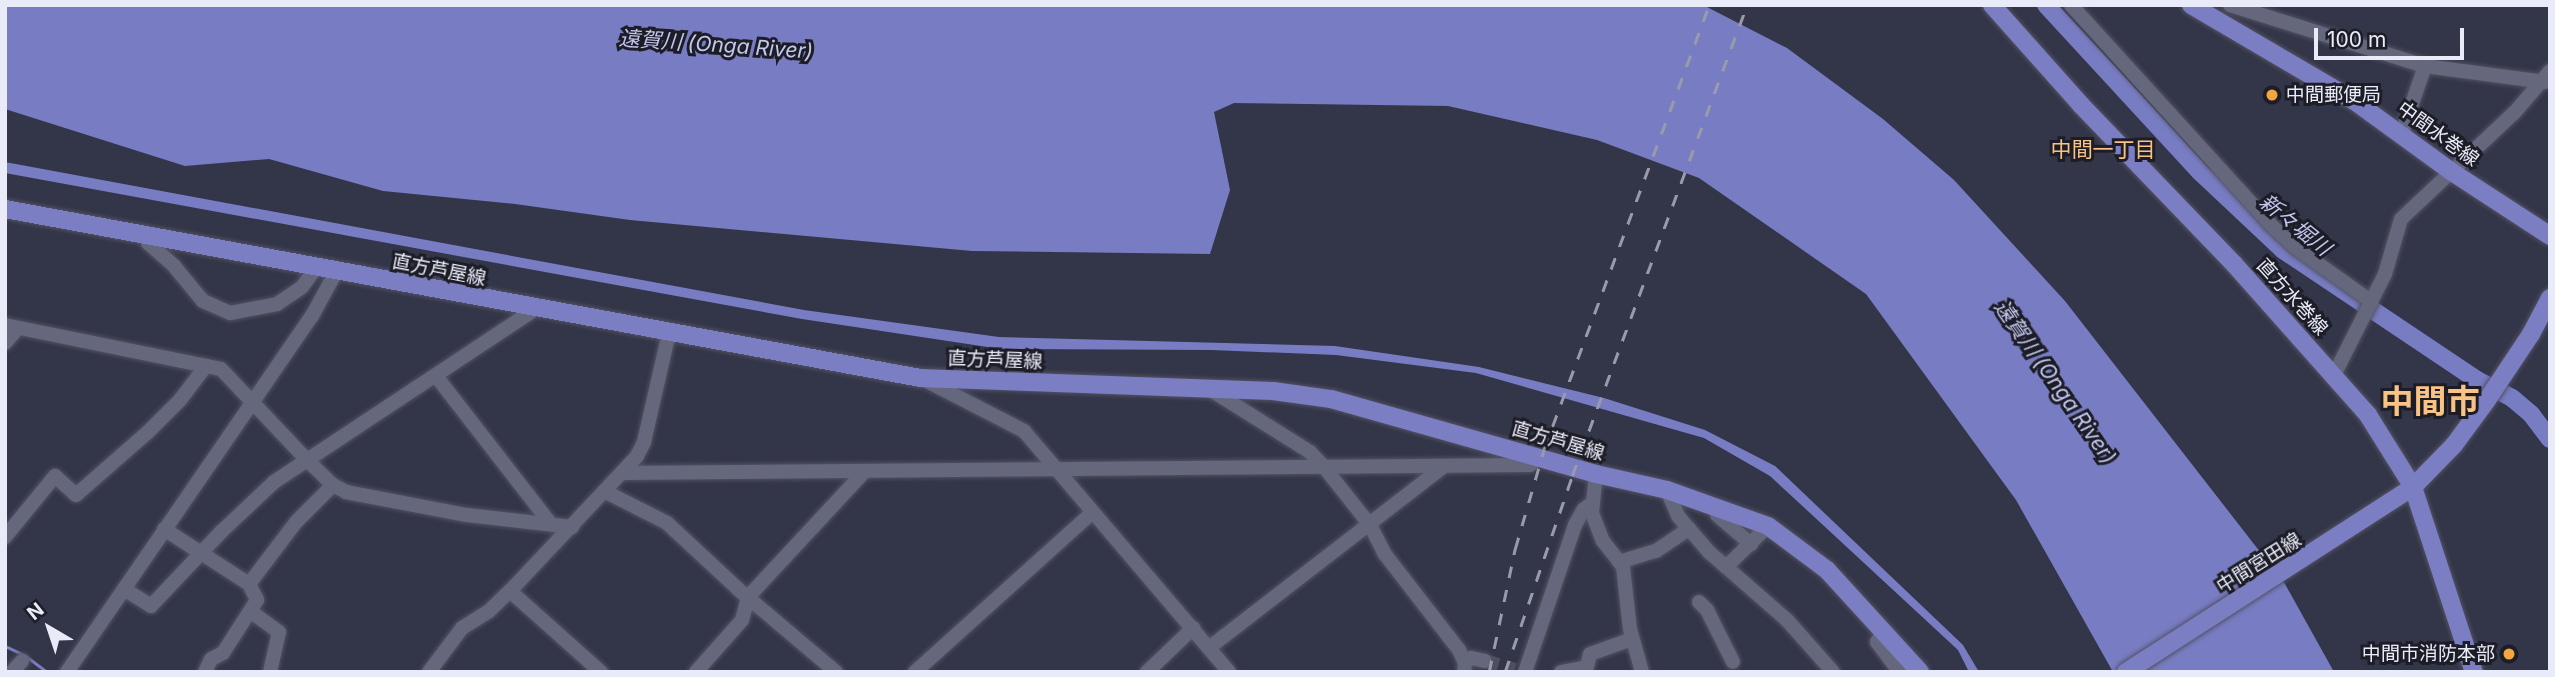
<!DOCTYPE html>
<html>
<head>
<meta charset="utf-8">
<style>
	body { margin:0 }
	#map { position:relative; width:2555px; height:677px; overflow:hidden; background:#333548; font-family:Inter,"Noto Sans JP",sans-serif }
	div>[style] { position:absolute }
	.water>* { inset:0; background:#787cc2 }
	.stream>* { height:2.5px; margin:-1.25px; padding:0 1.25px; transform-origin:1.25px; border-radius:1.25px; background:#787cc2 }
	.river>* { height:18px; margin:-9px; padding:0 9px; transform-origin:9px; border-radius:9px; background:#787cc2 }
	.minor-tunnel>* { height:14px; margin-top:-7px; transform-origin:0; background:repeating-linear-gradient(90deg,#4e5062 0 14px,transparent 0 21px) }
	.roads { filter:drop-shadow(0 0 2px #515263) drop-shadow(0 0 2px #515263) }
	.minor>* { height:14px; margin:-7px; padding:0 7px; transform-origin:7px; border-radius:7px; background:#65677d }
	.major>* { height:18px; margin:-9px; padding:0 9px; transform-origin:9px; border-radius:9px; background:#7c7ec3 }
	.rail>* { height:2.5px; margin-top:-1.25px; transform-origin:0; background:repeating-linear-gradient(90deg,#999baa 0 12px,transparent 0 24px) }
	.dots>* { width:19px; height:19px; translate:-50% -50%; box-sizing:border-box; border:4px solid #1c1d26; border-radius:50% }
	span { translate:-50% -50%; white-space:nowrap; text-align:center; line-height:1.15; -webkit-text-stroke:6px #1c1d26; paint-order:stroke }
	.poi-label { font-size:19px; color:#e9ebf8 }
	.left { translate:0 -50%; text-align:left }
	.right { translate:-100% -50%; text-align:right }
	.street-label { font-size:19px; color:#e9ebf8 }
	.water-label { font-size:21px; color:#c3c7ee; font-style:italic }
	.neighbourhood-label { font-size:21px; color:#f8c384 }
	.town-label { font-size:33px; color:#f8c384; font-weight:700 }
	.frame { position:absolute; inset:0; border:7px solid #e9ebf8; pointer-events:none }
	.north { position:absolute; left:14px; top:593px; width:70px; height:70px; -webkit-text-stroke:5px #1c1d26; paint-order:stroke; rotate:321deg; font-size:19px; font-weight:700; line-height:28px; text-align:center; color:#e9ebf8 }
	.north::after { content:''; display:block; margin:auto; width:24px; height:32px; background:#e9ebf8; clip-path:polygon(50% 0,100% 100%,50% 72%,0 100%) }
	.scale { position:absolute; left:2314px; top:28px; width:150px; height:32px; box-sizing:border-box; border:4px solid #e9ebf8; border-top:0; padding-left:9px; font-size:21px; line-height:24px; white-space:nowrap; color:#e9ebf8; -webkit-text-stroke:5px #1c1d26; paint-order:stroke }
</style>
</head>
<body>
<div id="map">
	<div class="water">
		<div style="clip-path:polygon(5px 5px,1703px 5px,1787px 48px,1883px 119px,1954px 180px,2065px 301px,2285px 584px,2334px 672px,2113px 672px,2016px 500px,1866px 294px,1699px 178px,1597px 140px,1448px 106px,1234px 103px,1214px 112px,1230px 190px,1210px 254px,972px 251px,630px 220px,515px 204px,383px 191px,269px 159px,185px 166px,5px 109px)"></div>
		<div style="clip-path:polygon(5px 162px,804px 310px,999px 337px,1335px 346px,1479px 367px,1604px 398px,1705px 430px,1775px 466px,1963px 645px,1979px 672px,1969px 672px,1958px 650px,1770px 476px,1704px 438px,1476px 373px,1336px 355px,1211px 350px,1001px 349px,802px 319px,5px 173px)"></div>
	</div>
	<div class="stream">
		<div style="left:5px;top:646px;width:23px;rotate:25deg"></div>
		<div style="left:26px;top:656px;width:26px;rotate:37deg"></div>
	</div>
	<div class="river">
		<div style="left:2046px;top:5px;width:227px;rotate:47.3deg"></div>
		<div style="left:2200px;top:172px;width:114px;rotate:43.2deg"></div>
		<div style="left:2283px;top:250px;width:234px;rotate:33.8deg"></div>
		<div style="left:2477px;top:380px;width:39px;rotate:27deg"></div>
		<div style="left:2512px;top:398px;width:25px;rotate:40deg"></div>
		<div style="left:2531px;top:414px;width:31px;rotate:53deg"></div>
	</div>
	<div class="minor-tunnel">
		<div style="left:1485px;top:661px;width:31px;rotate:17deg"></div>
	</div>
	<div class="roads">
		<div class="minor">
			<div style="left:2071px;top:5px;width:296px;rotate:47.7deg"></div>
			<div style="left:2270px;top:224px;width:35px;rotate:43deg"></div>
			<div style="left:2296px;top:248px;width:93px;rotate:35.4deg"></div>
			<div style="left:2230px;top:5px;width:204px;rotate:17.4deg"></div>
			<div style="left:2425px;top:66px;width:121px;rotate:7.6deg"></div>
			<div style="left:2402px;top:133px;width:71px;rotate:-71.1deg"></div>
			<div style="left:149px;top:237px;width:6px;rotate:99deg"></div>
			<div style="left:148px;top:243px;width:35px;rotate:41deg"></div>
			<div style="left:174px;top:266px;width:45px;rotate:50.4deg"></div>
			<div style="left:203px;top:301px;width:30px;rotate:24deg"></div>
			<div style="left:230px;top:313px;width:48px;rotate:-10.8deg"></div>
			<div style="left:277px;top:304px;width:30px;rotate:-34deg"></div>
			<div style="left:302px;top:287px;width:24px;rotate:-54deg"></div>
			<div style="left:5px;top:325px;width:220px;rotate:11.5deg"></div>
			<div style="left:221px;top:369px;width:125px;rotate:46.6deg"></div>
			<div style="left:307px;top:460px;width:36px;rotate:44deg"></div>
			<div style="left:333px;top:485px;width:15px;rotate:28deg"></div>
			<div style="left:346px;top:492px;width:123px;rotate:10.8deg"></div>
			<div style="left:467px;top:515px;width:106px;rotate:6.5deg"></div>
			<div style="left:5px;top:343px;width:20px;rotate:-49deg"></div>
			<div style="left:2334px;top:375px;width:113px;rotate:-63.2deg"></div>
			<div style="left:2385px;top:274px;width:57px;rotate:-73.8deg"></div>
			<div style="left:2401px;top:219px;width:156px;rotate:-43.2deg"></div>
			<div style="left:2515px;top:112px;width:54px;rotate:-49.5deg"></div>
			<div style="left:436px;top:376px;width:187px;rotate:52.2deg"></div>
			<div style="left:921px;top:378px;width:116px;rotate:27.2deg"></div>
			<div style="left:1024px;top:431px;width:316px;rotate:49.6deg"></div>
			<div style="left:1211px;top:390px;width:117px;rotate:32.1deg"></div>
			<div style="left:1310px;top:452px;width:21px;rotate:47deg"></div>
			<div style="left:1324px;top:467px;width:74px;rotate:51.6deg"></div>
			<div style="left:1370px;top:525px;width:31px;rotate:63deg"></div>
			<div style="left:1384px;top:553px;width:123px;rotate:52.3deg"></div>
			<div style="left:1459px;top:650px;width:14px;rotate:65deg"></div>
			<div style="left:1465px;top:663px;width:9px;rotate:96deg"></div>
			<div style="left:623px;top:473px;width:907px;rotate:-0.51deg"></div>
			<div style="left:1530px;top:465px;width:11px;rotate:-45deg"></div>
			<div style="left:1596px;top:474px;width:39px;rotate:96deg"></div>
			<div style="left:1592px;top:513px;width:30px;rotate:69deg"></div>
			<div style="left:1603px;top:541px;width:33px;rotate:52deg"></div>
			<div style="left:1623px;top:567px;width:62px;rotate:83.6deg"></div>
			<div style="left:1630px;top:629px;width:45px;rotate:74.4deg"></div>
			<div style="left:1667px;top:490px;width:28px;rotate:67deg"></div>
			<div style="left:1678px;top:516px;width:48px;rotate:49.3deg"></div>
			<div style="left:1709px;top:552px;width:103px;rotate:41.1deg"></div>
			<div style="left:1787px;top:620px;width:69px;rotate:48.5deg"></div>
			<div style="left:606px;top:492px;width:68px;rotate:26.9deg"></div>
			<div style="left:667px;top:523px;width:98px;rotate:42.9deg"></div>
			<div style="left:739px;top:590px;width:127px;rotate:40.2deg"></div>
			<div style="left:1717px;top:515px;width:45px;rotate:40.5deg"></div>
			<div style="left:164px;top:529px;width:101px;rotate:32.9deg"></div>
			<div style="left:249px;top:584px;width:18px;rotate:63deg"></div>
			<div style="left:257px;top:600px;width:63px;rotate:122.7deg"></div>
			<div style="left:223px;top:653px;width:13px;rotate:153deg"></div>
			<div style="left:211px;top:659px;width:14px;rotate:115deg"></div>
			<div style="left:5px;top:537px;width:79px;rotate:-50.7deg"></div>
			<div style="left:55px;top:476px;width:28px;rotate:42deg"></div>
			<div style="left:76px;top:495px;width:96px;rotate:-41.2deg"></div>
			<div style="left:148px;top:432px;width:45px;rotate:-45deg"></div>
			<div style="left:180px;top:400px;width:43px;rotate:-52.6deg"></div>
			<div style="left:1619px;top:562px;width:39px;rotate:-17deg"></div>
			<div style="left:1656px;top:551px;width:40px;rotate:-34deg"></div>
			<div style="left:1726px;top:567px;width:59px;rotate:-44.3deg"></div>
			<div style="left:249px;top:584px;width:78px;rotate:-52.8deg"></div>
			<div style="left:296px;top:522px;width:52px;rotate:-45deg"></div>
			<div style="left:124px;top:589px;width:32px;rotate:32deg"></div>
			<div style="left:151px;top:606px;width:103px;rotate:-46.6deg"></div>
			<div style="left:222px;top:531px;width:71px;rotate:-43.3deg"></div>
			<div style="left:274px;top:482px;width:313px;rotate:-33.5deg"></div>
			<div style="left:510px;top:591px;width:122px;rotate:41.7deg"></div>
			<div style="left:1699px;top:602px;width:11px;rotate:45deg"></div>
			<div style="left:1707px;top:610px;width:58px;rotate:63.4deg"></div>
			<div style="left:250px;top:611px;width:36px;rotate:36deg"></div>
			<div style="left:279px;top:632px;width:41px;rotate:102.7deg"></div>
			<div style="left:1884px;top:630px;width:14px;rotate:120deg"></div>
			<div style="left:1877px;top:642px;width:38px;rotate:53deg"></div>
			<div style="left:1210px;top:647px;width:296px;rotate:-37.7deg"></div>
			<div style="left:1465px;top:663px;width:8px;rotate:-40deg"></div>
			<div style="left:1471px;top:658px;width:14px;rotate:12deg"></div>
			<div style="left:12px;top:672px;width:15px;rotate:-48deg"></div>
			<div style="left:67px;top:672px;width:432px;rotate:-55.5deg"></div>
			<div style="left:312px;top:316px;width:50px;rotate:-61.4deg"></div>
			<div style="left:429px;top:672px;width:55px;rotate:-53.1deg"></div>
			<div style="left:462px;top:628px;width:32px;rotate:-32deg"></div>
			<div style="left:489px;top:611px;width:29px;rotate:-44deg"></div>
			<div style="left:510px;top:591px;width:185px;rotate:-46.7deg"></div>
			<div style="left:637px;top:456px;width:16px;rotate:-63deg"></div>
			<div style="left:644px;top:442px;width:112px;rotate:-77.1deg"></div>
			<div style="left:696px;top:672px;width:69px;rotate:-48.5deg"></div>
			<div style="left:742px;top:620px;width:24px;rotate:-75deg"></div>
			<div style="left:748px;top:597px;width:171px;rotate:-47.1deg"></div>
			<div style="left:915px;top:672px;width:239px;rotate:-42deg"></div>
			<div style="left:1147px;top:672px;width:64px;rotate:-43.7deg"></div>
			<div style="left:1525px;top:672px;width:155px;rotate:-71.2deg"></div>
			<div style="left:1575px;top:525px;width:18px;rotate:-61deg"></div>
			<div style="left:1584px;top:509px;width:11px;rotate:-34deg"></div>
			<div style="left:1561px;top:672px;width:26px;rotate:-11deg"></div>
			<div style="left:1587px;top:667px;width:13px;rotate:-77deg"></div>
			<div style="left:1590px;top:654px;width:45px;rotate:-19.7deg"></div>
		</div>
		<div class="major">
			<div style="left:1992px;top:5px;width:134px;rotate:48.3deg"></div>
			<div style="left:2081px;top:105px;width:221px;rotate:46.1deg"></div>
			<div style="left:2234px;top:264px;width:202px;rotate:48.4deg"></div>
			<div style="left:2368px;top:415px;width:85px;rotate:58deg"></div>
			<div style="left:2413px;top:487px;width:195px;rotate:71.8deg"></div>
			<div style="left:2191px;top:5px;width:188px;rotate:30.4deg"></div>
			<div style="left:2353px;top:100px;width:122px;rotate:36deg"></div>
			<div style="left:2452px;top:172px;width:117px;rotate:33.1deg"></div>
			<div style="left:5px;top:209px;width:930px;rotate:10.46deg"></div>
			<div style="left:920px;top:378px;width:353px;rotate:2.1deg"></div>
			<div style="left:1273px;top:391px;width:59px;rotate:7.9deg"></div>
			<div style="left:1331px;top:399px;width:275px;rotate:15.8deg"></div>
			<div style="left:1596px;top:474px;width:73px;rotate:12.7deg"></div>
			<div style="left:1667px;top:490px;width:107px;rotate:19.6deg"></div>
			<div style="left:1768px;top:526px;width:74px;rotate:36.7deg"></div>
			<div style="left:1827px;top:570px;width:138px;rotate:47.6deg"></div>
			<div style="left:2126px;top:672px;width:341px;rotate:-32.8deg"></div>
			<div style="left:2413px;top:487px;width:59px;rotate:-45.7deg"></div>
			<div style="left:2454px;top:445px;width:56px;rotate:-53.7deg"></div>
			<div style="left:2487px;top:400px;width:79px;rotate:-56.3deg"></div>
			<div style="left:2531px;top:334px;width:41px;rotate:-62.2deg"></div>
		</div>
	</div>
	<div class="rail">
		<div style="left:1489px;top:672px;width:126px;rotate:-78.1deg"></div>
		<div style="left:1515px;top:549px;width:104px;rotate:-73.8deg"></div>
		<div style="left:1544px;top:449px;width:474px;rotate:-69.6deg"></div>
		<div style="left:1505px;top:672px;width:207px;rotate:-71.1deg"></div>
		<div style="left:1572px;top:476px;width:502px;rotate:-69.62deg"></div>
	</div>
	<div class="dots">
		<div style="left:2272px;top:95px;background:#f1a640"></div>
		<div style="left:2509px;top:654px;background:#f1a640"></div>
	</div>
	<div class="poi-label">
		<span class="left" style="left:2286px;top:95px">中間郵便局</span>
		<span class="right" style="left:2495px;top:654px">中間市消防本部</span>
	</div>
	<div class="street-label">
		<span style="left:2438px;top:134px;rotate:36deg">中間水巻線</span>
		<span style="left:439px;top:270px;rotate:11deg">直方芦屋線</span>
		<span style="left:2292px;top:297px;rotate:48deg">直方水巻線</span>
		<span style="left:995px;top:360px;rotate:2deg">直方芦屋線</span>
		<span style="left:1558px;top:441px;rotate:16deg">直方芦屋線</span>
		<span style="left:2259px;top:563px;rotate:-32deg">中間宮田線</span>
	</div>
	<div class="water-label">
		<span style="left:716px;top:45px;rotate:4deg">遠賀川 (Onga River)</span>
		<span style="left:2295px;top:225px;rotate:39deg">新々堀川</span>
		<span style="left:2055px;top:382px;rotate:55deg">遠賀川 (Onga River)</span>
	</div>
	<div class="neighbourhood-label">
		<span style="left:2103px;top:150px">中間一丁目</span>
	</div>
	<div class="town-label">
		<span style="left:2430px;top:402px">中間市</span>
	</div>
	<div class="frame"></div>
	<div class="north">N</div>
	<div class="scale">100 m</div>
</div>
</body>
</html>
